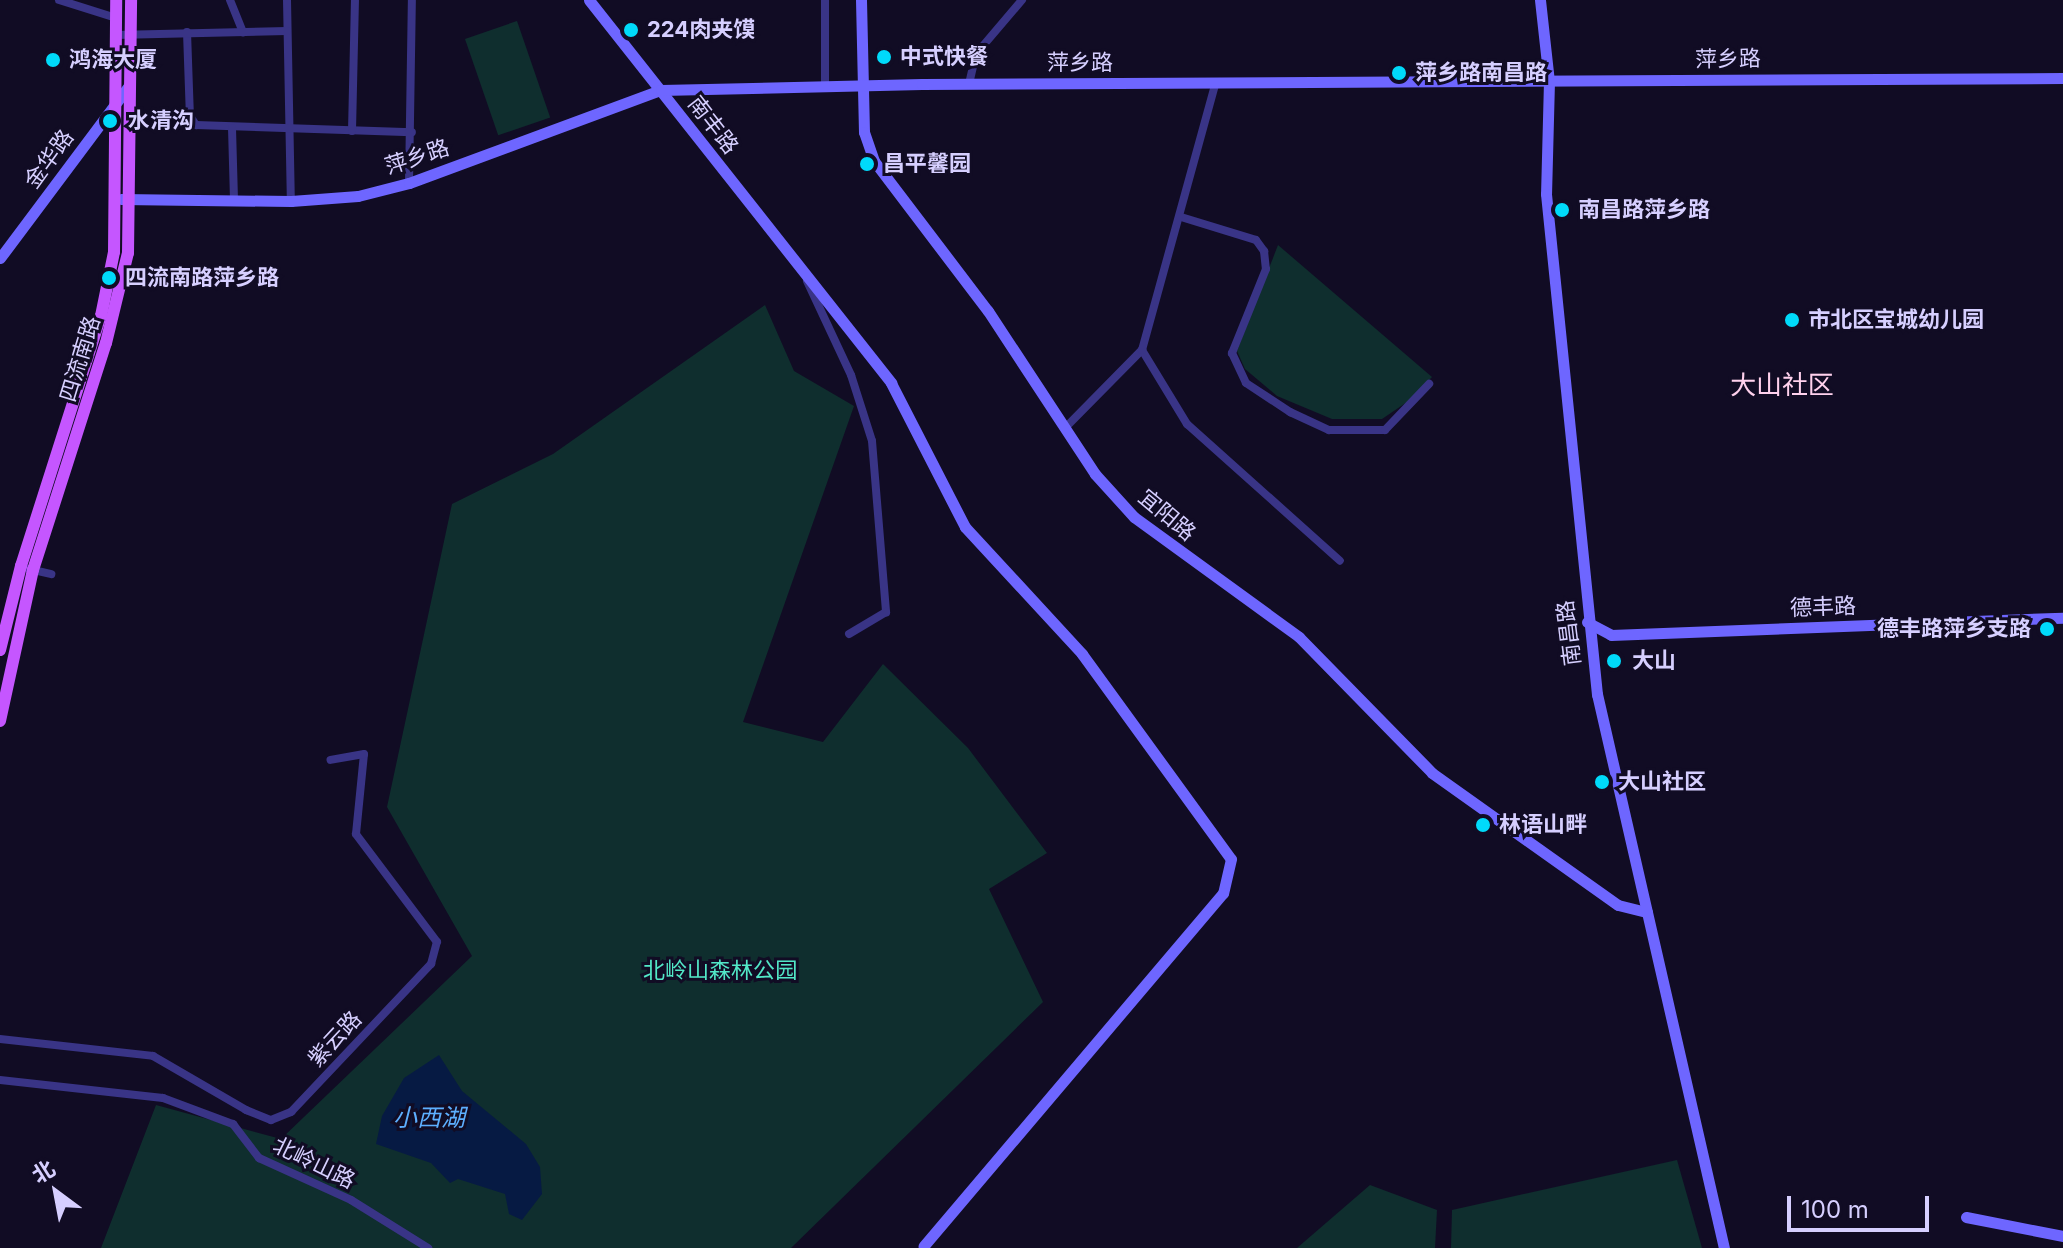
<!DOCTYPE html>
<html>
<head>
<meta charset="utf-8">
<style>
	body { margin:0 }
	#map { position:relative; width:2063px; height:1248px; overflow:hidden; background:#110c24; font-family:Inter,"Noto Sans SC",sans-serif }
	div>[style] { position:absolute }
	.green>* { inset:0; background:#0f2e2e; transform-origin:0 0 }
	.water>* { inset:0; background:#061a43 }
	.street>* { height:8px; margin:-4px; padding:0 4px; transform-origin:4px; border-radius:4px; background:#393486 }
	.secondary>* { height:11px; margin:-5.5px; padding:0 5.5px; transform-origin:5.5px; border-radius:5.5px; background:#6e66ff }
	.primary>* { height:12px; margin:-6px; padding:0 6px; transform-origin:6px; border-radius:6px; background:#c556ff }
	.dots>* { width:22px; height:22px; translate:-50% -50%; box-sizing:border-box; border:4px solid #110c24; border-radius:50% }
	span { translate:-50% -50%; white-space:nowrap; text-align:center; line-height:1.15; -webkit-text-stroke:6px #110c24; paint-order:stroke }
	.poi-label { font-size:22px; color:#d6cfff; font-weight:700 }
	.left { translate:0 -50%; text-align:left }
	.right { translate:-100% -50%; text-align:right }
	.street-label { font-size:22px; color:#d6cfff }
	.park-label { font-size:22px; color:#52e8c7 }
	.water-label { font-size:24px; color:#5dafff; font-style:italic }
	.quarter-label { font-size:26px; color:#ffd1ed }
	.north { position:absolute; left:16px; top:1152px; width:80px; height:80px; -webkit-text-stroke:6px #110c24; paint-order:stroke; rotate:328deg; font-size:22px; font-weight:700; line-height:32px; text-align:center; color:#d6cfff }
	.north::after { content:''; display:block; margin:auto; width:28px; height:36px; background:#d6cfff; clip-path:polygon(50% 0,100% 100%,50% 72%,0 100%) }
	.scale { position:absolute; left:1787px; top:1196px; width:142px; height:36px; box-sizing:border-box; border:4px solid #d6cfff; border-top:0; padding-left:10px; font-size:24px; line-height:28px; white-space:nowrap; color:#d6cfff; -webkit-text-stroke:6px #110c24; paint-order:stroke }
</style>
</head>
<body>
<div id="map">
	<div class="green">
		<div style="left:517px;top:21px;width:102px;height:55px;rotate:71deg"></div>
		<div style="clip-path:polygon(1278px 245px,1432px 377px,1407px 402px,1382px 419px,1332px 419px,1277px 396px,1245px 369px,1237px 351px)"></div>
		<div style="clip-path:polygon(765px 305px,794px 371px,854px 406px,743px 722px,823px 742px,883px 664px,968px 748px,1047px 853px,989px 889px,1043px 1002px,791px 1248px,101px 1248px,156px 1105px,281px 1139px,472px 956px,387px 807px,452px 504px,553px 454px)"></div>
		<div style="clip-path:polygon(1677px 1160px,1702px 1248px,1451px 1248px,1452px 1210px)"></div>
		<div style="clip-path:polygon(1370px 1185px,1437px 1210px,1435px 1248px,1297px 1248px)"></div>
	</div>
	<div class="water">
		<div style="clip-path:polygon(439px 1055px,462px 1091px,526px 1144px,540px 1167px,542px 1194px,522px 1220px,509px 1214px,505px 1194px,458px 1179px,450px 1183px,431px 1163px,376px 1144px,382px 1116px,404px 1078px)"></div>
	</div>
	<div class="street">
		<div style="left:59px;top:0;width:60px;rotate:17.5deg"></div>
		<div style="left:230px;top:0;width:35px;rotate:68deg"></div>
		<div style="left:287px;top:0;width:201px;rotate:88.9deg"></div>
		<div style="left:825px;top:0;width:85px;rotate:90deg"></div>
		<div style="left:187px;top:32px;width:84px;rotate:88deg"></div>
		<div style="left:190px;top:116px;width:11px;rotate:56deg"></div>
		<div style="left:196px;top:125px;width:216px;rotate:1.9deg"></div>
		<div style="left:116px;top:35px;width:171px;rotate:-1.3deg"></div>
		<div style="left:969px;top:84px;width:31px;rotate:-77deg"></div>
		<div style="left:976px;top:54px;width:71px;rotate:-49.6deg"></div>
		<div style="left:232px;top:128px;width:73px;rotate:88.4deg"></div>
		<div style="left:352px;top:131px;width:131px;rotate:-88.7deg"></div>
		<div style="left:409px;top:183px;width:183px;rotate:-89.1deg"></div>
		<div style="left:1181px;top:217px;width:78px;rotate:17deg"></div>
		<div style="left:1256px;top:240px;width:14px;rotate:54deg"></div>
		<div style="left:1264px;top:251px;width:18px;rotate:84deg"></div>
		<div style="left:1266px;top:269px;width:91px;rotate:112deg"></div>
		<div style="left:1232px;top:353px;width:33px;rotate:65deg"></div>
		<div style="left:1246px;top:383px;width:53px;rotate:33.4deg"></div>
		<div style="left:1290px;top:412px;width:43px;rotate:24.8deg"></div>
		<div style="left:1329px;top:430px;width:56px"></div>
		<div style="left:1385px;top:430px;width:64px;rotate:-46.3deg"></div>
		<div style="left:807px;top:281px;width:104px;rotate:64.9deg"></div>
		<div style="left:851px;top:375px;width:69px;rotate:72.3deg"></div>
		<div style="left:872px;top:441px;width:172px;rotate:85.3deg"></div>
		<div style="left:886px;top:612px;width:43px;rotate:149.3deg"></div>
		<div style="left:1142px;top:350px;width:87px;rotate:58.7deg"></div>
		<div style="left:1187px;top:424px;width:205px;rotate:41.8deg"></div>
		<div style="left:1065px;top:428px;width:110px;rotate:-45.4deg"></div>
		<div style="left:1142px;top:350px;width:278px;rotate:-74.6deg"></div>
		<div style="left:29px;top:569px;width:23px;rotate:13deg"></div>
		<div style="left:0;top:1039px;width:154px;rotate:6.3deg"></div>
		<div style="left:153px;top:1056px;width:108px;rotate:30.1deg"></div>
		<div style="left:246px;top:1110px;width:27px;rotate:22deg"></div>
		<div style="left:271px;top:1120px;width:22px;rotate:-22deg"></div>
		<div style="left:291px;top:1112px;width:204px;rotate:-46.6deg"></div>
		<div style="left:431px;top:964px;width:23px;rotate:-75deg"></div>
		<div style="left:437px;top:942px;width:135px;rotate:-126.9deg"></div>
		<div style="left:356px;top:834px;width:80px;rotate:-84.3deg"></div>
		<div style="left:364px;top:754px;width:34px;rotate:170deg"></div>
		<div style="left:0;top:1080px;width:164px;rotate:6.3deg"></div>
		<div style="left:163px;top:1098px;width:75px;rotate:20.4deg"></div>
		<div style="left:233px;top:1124px;width:43px;rotate:52.6deg"></div>
		<div style="left:259px;top:1158px;width:101px;rotate:24.5deg"></div>
		<div style="left:351px;top:1200px;width:91px;rotate:31.9deg"></div>
	</div>
	<div class="secondary">
		<div style="left:589px;top:0;width:488px;rotate:51.7deg"></div>
		<div style="left:891px;top:383px;width:162px;rotate:62.8deg"></div>
		<div style="left:965px;top:527px;width:173px;rotate:47.3deg"></div>
		<div style="left:1082px;top:654px;width:253px;rotate:54deg"></div>
		<div style="left:1231px;top:859px;width:35px;rotate:103deg"></div>
		<div style="left:1223px;top:893px;width:463px;rotate:130.3deg"></div>
		<div style="left:861px;top:0;width:132px;rotate:88.7deg"></div>
		<div style="left:864px;top:132px;width:31px;rotate:71deg"></div>
		<div style="left:874px;top:161px;width:188px;rotate:52.8deg"></div>
		<div style="left:988px;top:311px;width:195px;rotate:56.7deg"></div>
		<div style="left:1095px;top:474px;width:58px;rotate:47.8deg"></div>
		<div style="left:1134px;top:517px;width:204px;rotate:36deg"></div>
		<div style="left:1299px;top:637px;width:190px;rotate:45.6deg"></div>
		<div style="left:1432px;top:773px;width:228px;rotate:35.4deg"></div>
		<div style="left:1618px;top:905px;width:30px;rotate:14deg"></div>
		<div style="left:1540px;top:0;width:81px;rotate:83.7deg"></div>
		<div style="left:1549px;top:81px;width:113px;rotate:91.5deg"></div>
		<div style="left:1546px;top:194px;width:503px;rotate:84.18deg"></div>
		<div style="left:1597px;top:694px;width:568px;rotate:77.09deg"></div>
		<div style="left:121px;top:199px;width:170px;rotate:0.7deg"></div>
		<div style="left:291px;top:201px;width:67px;rotate:-4.3deg"></div>
		<div style="left:358px;top:196px;width:53px;rotate:-14.3deg"></div>
		<div style="left:409px;top:183px;width:269px;rotate:-20.3deg"></div>
		<div style="left:661px;top:90px;width:261px;rotate:-1.3deg"></div>
		<div style="left:922px;top:84px;width:1141px;rotate:-0.3deg"></div>
		<div style="left:0;top:258px;width:217px;rotate:-53.2deg"></div>
		<div style="left:1587px;top:622px;width:27px;rotate:28deg"></div>
		<div style="left:1611px;top:635px;width:452px;rotate:-2.2deg"></div>
		<div style="left:1966px;top:1217px;width:99px;rotate:11.1deg"></div>
	</div>
	<div class="primary">
		<div style="left:0;top:650px;width:87px;rotate:-76deg"></div>
		<div style="left:21px;top:566px;width:262px;rotate:-72.3deg"></div>
		<div style="left:101px;top:316px;width:65px;rotate:-78.5deg"></div>
		<div style="left:114px;top:252px;width:252px;rotate:-89.5deg"></div>
		<div style="left:0;top:721px;width:155px;rotate:-77.7deg"></div>
		<div style="left:33px;top:570px;width:238px;rotate:-72.2deg"></div>
		<div style="left:106px;top:343px;width:93px;rotate:-76.3deg"></div>
		<div style="left:128px;top:253px;width:253px;rotate:-89.3deg"></div>
	</div>
	<div class="dots">
		<div style="left:631px;top:30px;background:#00dafa"></div>
		<div style="left:884px;top:57px;background:#00dafa"></div>
		<div style="left:53px;top:60px;background:#00dafa"></div>
		<div style="left:1399px;top:73px;background:#00dafa"></div>
		<div style="left:110px;top:121px;background:#00dafa"></div>
		<div style="left:867px;top:164px;background:#00dafa"></div>
		<div style="left:1562px;top:210px;background:#00dafa"></div>
		<div style="left:109px;top:278px;background:#00dafa"></div>
		<div style="left:1792px;top:320px;background:#00dafa"></div>
		<div style="left:2047px;top:629px;background:#00dafa"></div>
		<div style="left:1614px;top:661px;background:#00dafa"></div>
		<div style="left:1602px;top:782px;background:#00dafa"></div>
		<div style="left:1483px;top:825px;background:#00dafa"></div>
	</div>
	<div class="poi-label">
		<span class="left" style="left:647px;top:30px">224肉夹馍</span>
		<span class="left" style="left:900px;top:57px">中式快餐</span>
		<span class="left" style="left:69px;top:60px">鸿海大厦</span>
		<span class="left" style="left:1415px;top:73px">萍乡路南昌路</span>
		<span class="left" style="left:128px;top:121px">水清沟</span>
		<span class="left" style="left:883px;top:164px">昌平馨园</span>
		<span class="left" style="left:1578px;top:210px">南昌路萍乡路</span>
		<span class="left" style="left:125px;top:278px">四流南路萍乡路</span>
		<span class="left" style="left:1808px;top:320px">市北区宝城幼儿园</span>
		<span class="right" style="left:2031px;top:629px">德丰路萍乡支路</span>
		<span class="left" style="left:1632px;top:661px">大山</span>
		<span class="left" style="left:1618px;top:782px">大山社区</span>
		<span class="left" style="left:1499px;top:825px">林语山畔</span>
	</div>
	<div class="street-label">
		<span style="left:1728px;top:59px;rotate:-1deg">萍乡路</span>
		<span style="left:1080px;top:63px">萍乡路</span>
		<span style="left:713px;top:125px;rotate:52deg">南丰路</span>
		<span style="left:417px;top:157px;rotate:-18deg">萍乡路</span>
		<span style="left:49px;top:159px;rotate:-54deg">金华路</span>
		<span style="left:80px;top:359px;rotate:-73deg">四流南路</span>
		<span style="left:1167px;top:515px;rotate:40deg">宜阳路</span>
		<span style="left:1823px;top:607px;rotate:-2deg">德丰路</span>
		<span style="left:1569px;top:633px;rotate:-97deg">南昌路</span>
		<span style="left:335px;top:1039px;rotate:-47deg">紫云路</span>
		<span style="left:314px;top:1163px;rotate:26deg">北岭山路</span>
	</div>
	<div class="park-label">
		<span style="left:720px;top:971px">北岭山森林公园</span>
	</div>
	<div class="water-label">
		<span style="left:429px;top:1118px">小西湖</span>
	</div>
	<div class="quarter-label">
		<span style="left:1782px;top:385px">大山社区</span>
	</div>
	<div class="north">北</div>
	<div class="scale">100 m</div>
</div>
</body>
</html>
